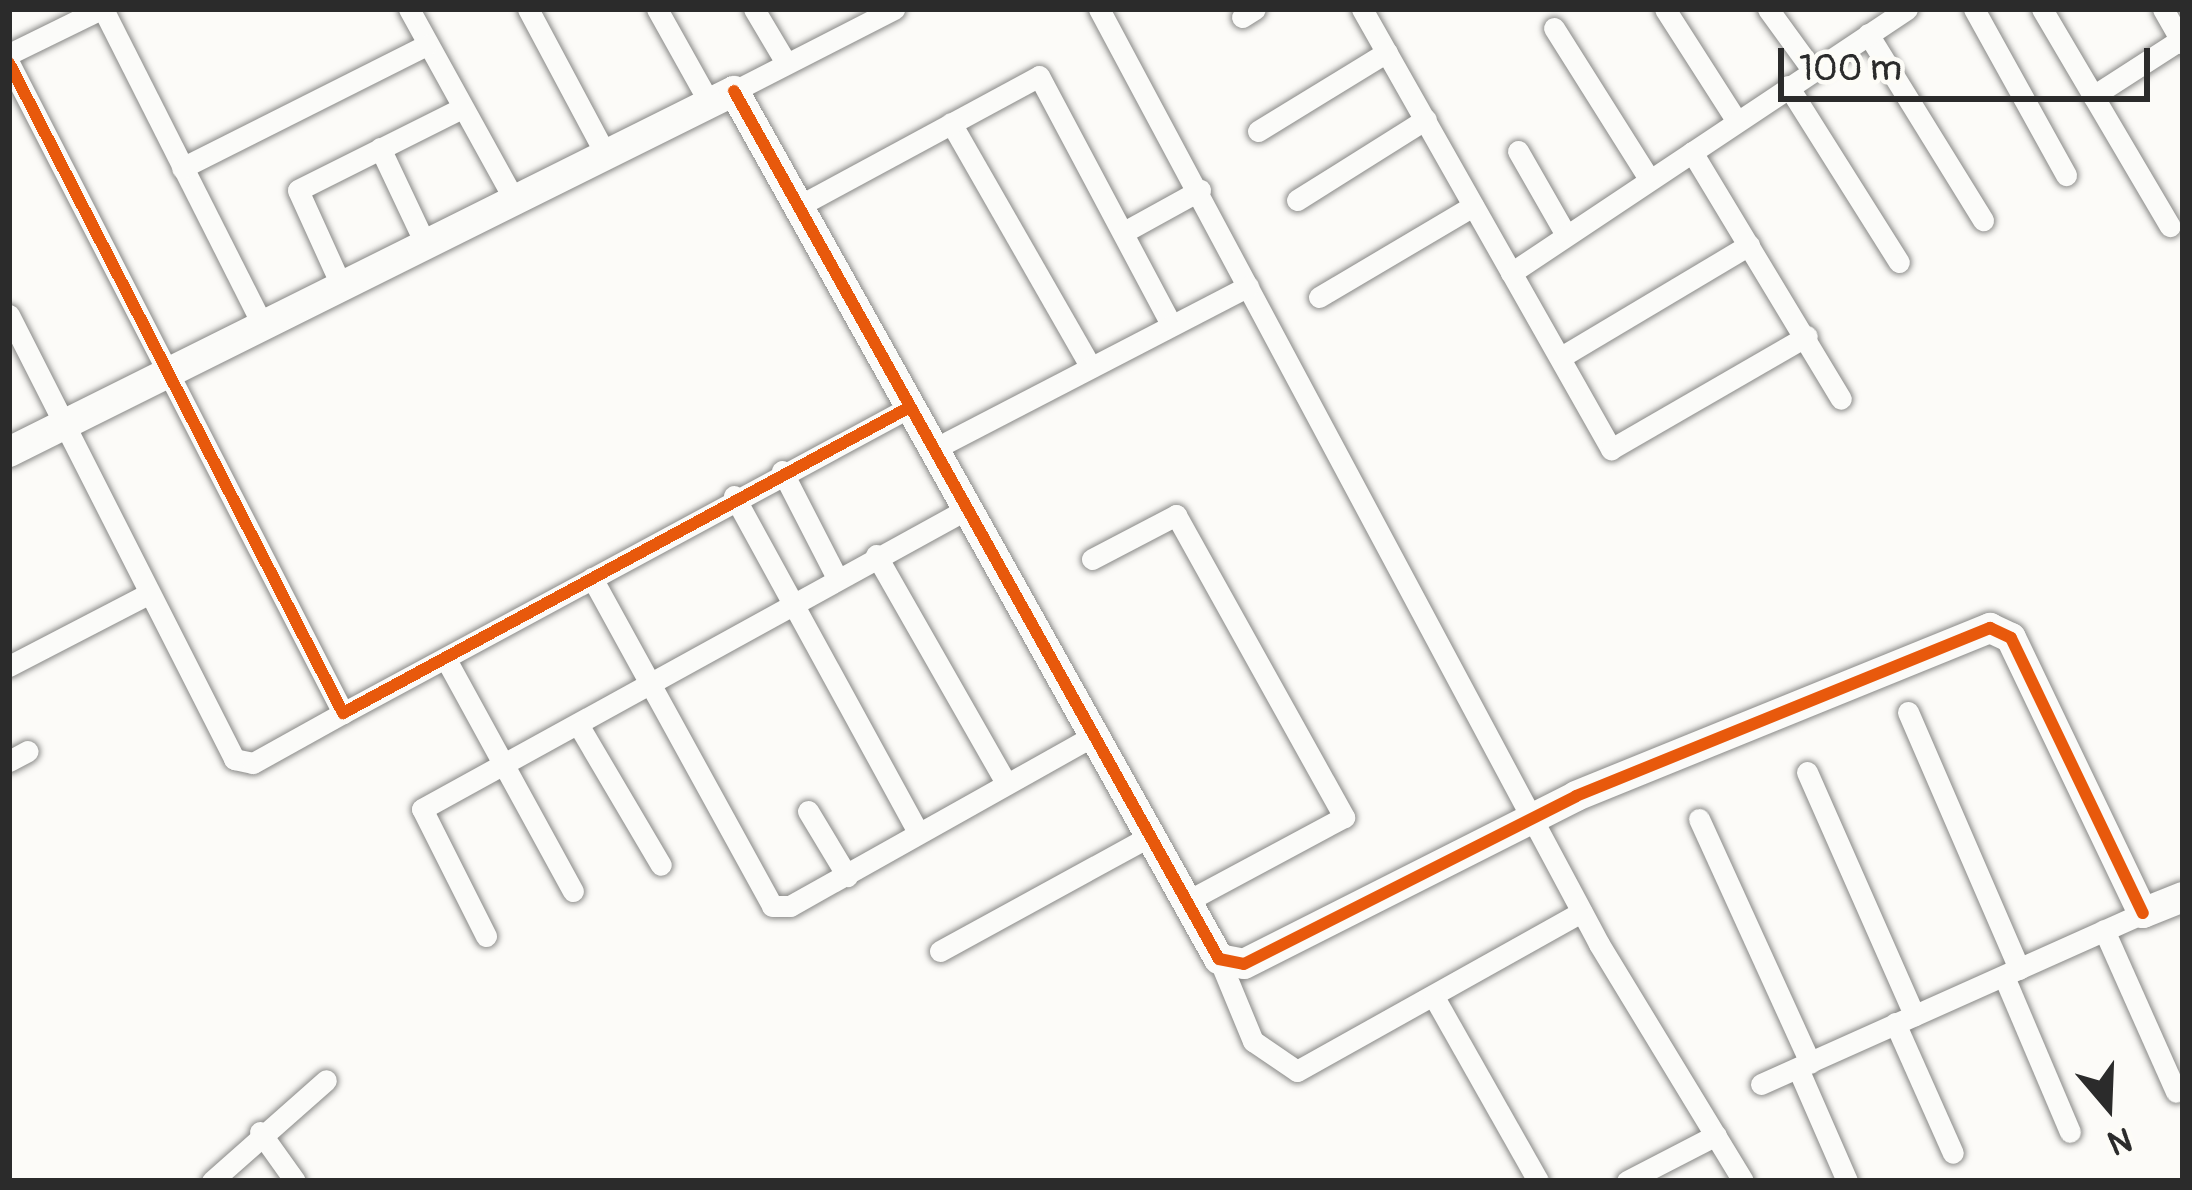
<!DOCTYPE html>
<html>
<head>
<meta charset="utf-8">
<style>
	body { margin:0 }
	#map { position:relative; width:2192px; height:1190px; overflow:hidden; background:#fcfbf8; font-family:Pangolin,sans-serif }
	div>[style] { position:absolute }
	.roads { filter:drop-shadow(0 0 3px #898987) drop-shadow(0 0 3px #898987) }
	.street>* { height:21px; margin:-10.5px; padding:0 10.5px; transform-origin:10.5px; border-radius:10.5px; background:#fbfbf9 }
	.secondary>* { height:30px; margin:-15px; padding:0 15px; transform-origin:15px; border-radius:15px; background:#fbfbf9 }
	.cycleway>* { height:12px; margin:-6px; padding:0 6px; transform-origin:6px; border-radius:6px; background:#e8590c }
	span { translate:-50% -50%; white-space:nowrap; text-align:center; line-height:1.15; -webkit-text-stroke:12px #fdfcf7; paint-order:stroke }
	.frame { position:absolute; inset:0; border:12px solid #2b2b2b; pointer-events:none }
	.north { position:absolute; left:2048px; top:1046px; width:120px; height:120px; -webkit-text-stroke:9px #fdfcf7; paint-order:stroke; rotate:161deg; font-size:33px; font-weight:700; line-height:48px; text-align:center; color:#2b2b2b }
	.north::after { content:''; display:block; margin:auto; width:42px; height:54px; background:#2b2b2b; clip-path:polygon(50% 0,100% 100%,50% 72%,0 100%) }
	.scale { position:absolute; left:1778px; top:48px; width:372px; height:54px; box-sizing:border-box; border:6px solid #2b2b2b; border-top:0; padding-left:15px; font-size:36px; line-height:42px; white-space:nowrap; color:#2b2b2b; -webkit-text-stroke:9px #fdfcf7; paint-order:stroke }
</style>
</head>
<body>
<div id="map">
	<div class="roads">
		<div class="street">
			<div style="left:103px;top:9px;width:353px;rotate:63.2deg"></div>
			<div style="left:409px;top:9px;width:217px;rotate:61.1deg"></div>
			<div style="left:528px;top:9px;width:163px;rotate:61.9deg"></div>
			<div style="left:657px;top:9px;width:107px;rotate:60.8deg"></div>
			<div style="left:754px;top:9px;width:63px;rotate:59.3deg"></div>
			<div style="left:1099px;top:9px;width:1060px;rotate:61.86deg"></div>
			<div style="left:1599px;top:944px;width:277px;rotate:58.7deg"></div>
			<div style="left:1362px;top:9px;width:506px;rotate:60.49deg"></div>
			<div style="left:1611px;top:449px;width:226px;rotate:-30deg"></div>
			<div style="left:1665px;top:9px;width:132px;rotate:57.4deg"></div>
			<div style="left:1768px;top:9px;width:77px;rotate:54deg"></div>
			<div style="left:1974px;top:9px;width:190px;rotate:61deg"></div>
			<div style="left:2042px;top:9px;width:252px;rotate:59.5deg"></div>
			<div style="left:2163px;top:9px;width:40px;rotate:60.3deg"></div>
			<div style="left:1242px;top:17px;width:15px;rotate:-32deg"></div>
			<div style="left:1554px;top:28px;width:176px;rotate:57.8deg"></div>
			<div style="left:1868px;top:34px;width:219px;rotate:58.3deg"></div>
			<div style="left:9px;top:54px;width:102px;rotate:-26.1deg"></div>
			<div style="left:9px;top:63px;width:731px;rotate:62.8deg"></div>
			<div style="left:343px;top:713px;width:642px;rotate:-28.36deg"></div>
			<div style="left:1788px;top:86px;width:208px;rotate:57.8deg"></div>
			<div style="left:734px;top:91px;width:180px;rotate:-27.1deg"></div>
			<div style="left:2093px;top:96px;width:107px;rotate:-32.8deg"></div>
			<div style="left:951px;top:123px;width:281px;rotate:60.2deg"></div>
			<div style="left:1258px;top:131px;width:151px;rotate:-31.5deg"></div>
			<div style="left:380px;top:148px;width:105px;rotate:64.7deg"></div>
			<div style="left:1518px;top:151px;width:95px;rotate:60.2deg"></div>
			<div style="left:1692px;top:152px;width:288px;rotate:58.9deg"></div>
			<div style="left:182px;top:168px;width:274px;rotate:-26.7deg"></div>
			<div style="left:1297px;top:200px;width:152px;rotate:-32.1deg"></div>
			<div style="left:797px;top:207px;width:275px;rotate:-28.4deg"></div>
			<div style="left:1039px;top:76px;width:281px;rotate:62deg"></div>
			<div style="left:1124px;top:232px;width:87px;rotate:-28.9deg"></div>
			<div style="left:1511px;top:273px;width:476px;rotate:-33.7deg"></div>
			<div style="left:341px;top:285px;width:104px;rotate:-114.4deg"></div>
			<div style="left:298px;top:190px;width:183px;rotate:-26.6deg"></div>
			<div style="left:1319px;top:297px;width:179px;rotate:-30.6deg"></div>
			<div style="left:9px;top:315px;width:498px;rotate:63.1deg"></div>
			<div style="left:234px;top:759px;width:19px;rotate:12deg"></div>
			<div style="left:253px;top:763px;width:103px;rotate:-29.1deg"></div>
			<div style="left:1561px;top:357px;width:219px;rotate:-30.8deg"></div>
			<div style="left:932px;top:450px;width:356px;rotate:-27.4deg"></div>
			<div style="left:782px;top:471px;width:118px;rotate:62.8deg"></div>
			<div style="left:734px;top:496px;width:381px;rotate:61.3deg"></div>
			<div style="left:876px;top:555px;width:262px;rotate:60.3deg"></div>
			<div style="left:1092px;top:559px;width:95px;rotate:-27.6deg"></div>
			<div style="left:1176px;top:515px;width:346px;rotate:60.9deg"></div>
			<div style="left:1344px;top:817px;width:176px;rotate:151.8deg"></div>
			<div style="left:592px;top:578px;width:374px;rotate:61.2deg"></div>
			<div style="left:772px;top:906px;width:18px"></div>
			<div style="left:790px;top:906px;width:353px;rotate:-29.3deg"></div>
			<div style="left:448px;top:663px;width:260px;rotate:61.3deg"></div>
			<div style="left:9px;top:666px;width:154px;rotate:-27.4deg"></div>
			<div style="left:1908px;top:712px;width:280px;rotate:66.6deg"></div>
			<div style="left:579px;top:726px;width:161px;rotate:59.5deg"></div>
			<div style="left:9px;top:761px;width:21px;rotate:-28deg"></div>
			<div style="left:1807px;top:772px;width:266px;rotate:66.2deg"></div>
			<div style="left:808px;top:811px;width:76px;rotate:59deg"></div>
			<div style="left:1699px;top:819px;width:268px;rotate:65.5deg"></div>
			<div style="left:2104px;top:930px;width:177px;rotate:66deg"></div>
			<div style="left:486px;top:936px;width:142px;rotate:-116.7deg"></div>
			<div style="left:422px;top:809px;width:622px;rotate:-28.83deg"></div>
			<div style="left:940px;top:951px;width:239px;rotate:-28.7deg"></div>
			<div style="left:1219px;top:959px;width:89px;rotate:67.5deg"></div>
			<div style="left:1253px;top:1041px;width:53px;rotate:34.3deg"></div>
			<div style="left:1297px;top:1071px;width:326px;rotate:-29.2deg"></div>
			<div style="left:2005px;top:979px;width:166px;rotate:67deg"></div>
			<div style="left:1434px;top:997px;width:211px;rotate:60.5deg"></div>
			<div style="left:1895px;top:1023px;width:142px;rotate:66deg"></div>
			<div style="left:1799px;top:1071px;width:120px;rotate:66.4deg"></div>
			<div style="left:1761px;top:1084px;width:419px;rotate:-24.1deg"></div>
			<div style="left:260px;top:1132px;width:60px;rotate:54.5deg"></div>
			<div style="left:212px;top:1181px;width:152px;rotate:-41.5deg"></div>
			<div style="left:1627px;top:1181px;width:100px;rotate:-27.3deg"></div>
		</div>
		<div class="secondary">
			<div style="left:9px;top:452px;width:810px;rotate:-26.47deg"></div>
			<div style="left:734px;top:91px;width:994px;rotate:60.81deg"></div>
			<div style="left:1219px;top:959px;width:25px;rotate:11deg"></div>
			<div style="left:1244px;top:964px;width:372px;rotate:-26.8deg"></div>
			<div style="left:1576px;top:796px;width:447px;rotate:-22.1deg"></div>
			<div style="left:1990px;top:628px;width:23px;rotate:25deg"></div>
			<div style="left:2011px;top:638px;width:305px;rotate:64.4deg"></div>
			<div style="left:2143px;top:913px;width:43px;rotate:-21.8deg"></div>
		</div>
	</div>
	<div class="cycleway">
		<div style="left:9px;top:63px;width:731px;rotate:62.8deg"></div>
		<div style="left:343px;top:713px;width:642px;rotate:-28.36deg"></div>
		<div style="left:734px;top:91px;width:994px;rotate:60.81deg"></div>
		<div style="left:1219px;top:959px;width:25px;rotate:11deg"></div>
		<div style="left:1244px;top:964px;width:372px;rotate:-26.8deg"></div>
		<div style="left:1576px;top:796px;width:447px;rotate:-22.1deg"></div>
		<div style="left:1990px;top:628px;width:23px;rotate:25deg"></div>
		<div style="left:2011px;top:638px;width:305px;rotate:64.4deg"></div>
	</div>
	<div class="frame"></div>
	<div class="north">N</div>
	<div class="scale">100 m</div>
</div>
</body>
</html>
